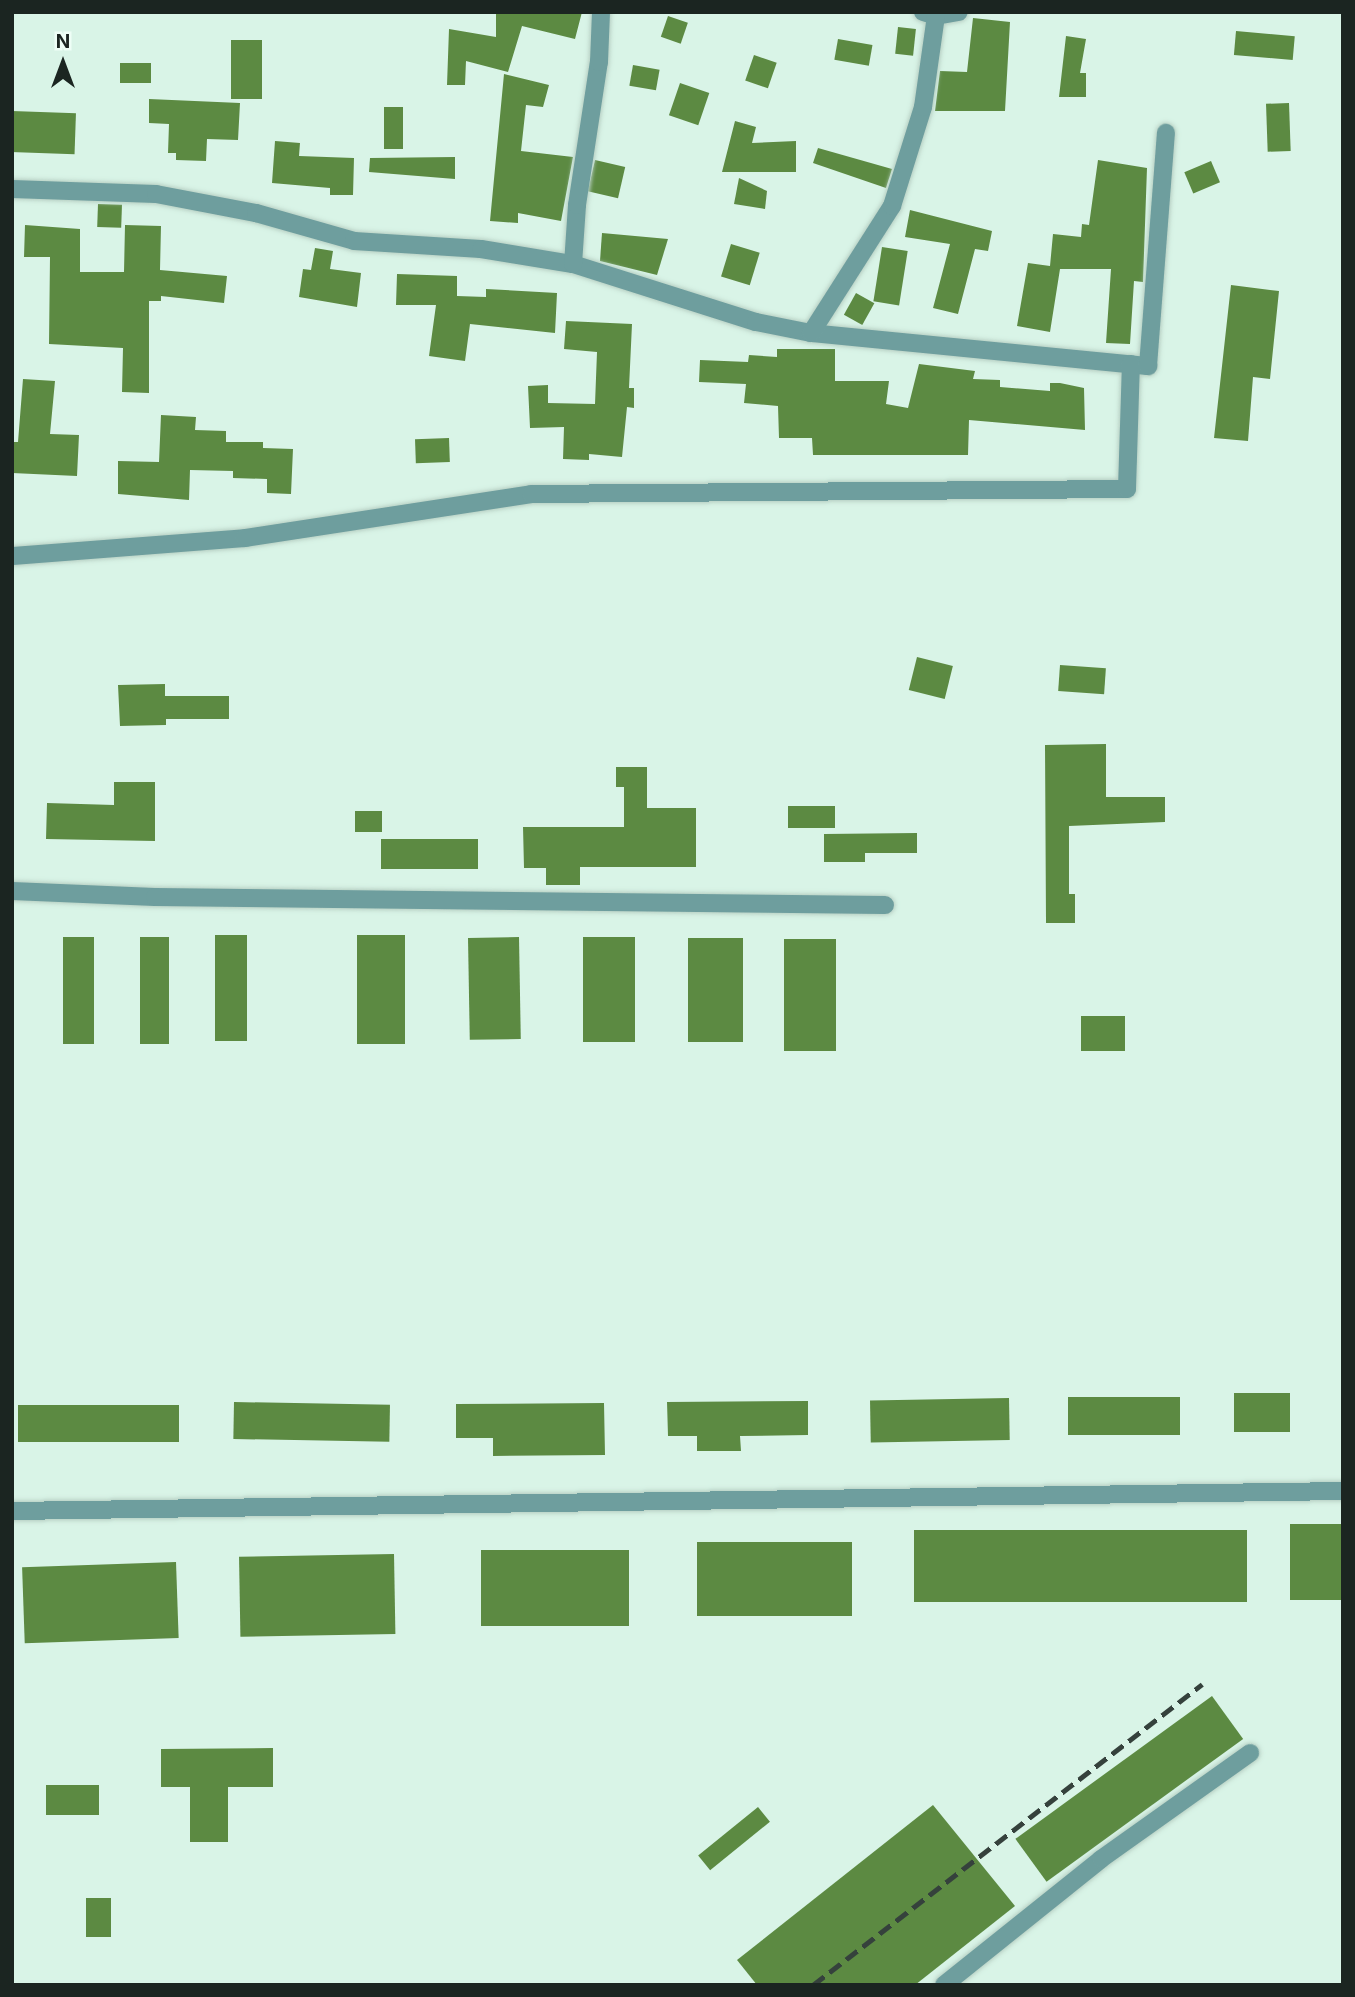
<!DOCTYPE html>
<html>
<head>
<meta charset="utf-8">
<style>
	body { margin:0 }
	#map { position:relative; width:1355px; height:1997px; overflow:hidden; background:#d9f4e7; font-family:Inter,sans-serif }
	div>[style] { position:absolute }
	.building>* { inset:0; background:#5c8a42; transform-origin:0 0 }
	.roads { filter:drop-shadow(0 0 2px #b7cfc3) drop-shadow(0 0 2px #b7cfc3) }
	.minor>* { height:18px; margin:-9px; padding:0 9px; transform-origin:9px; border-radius:9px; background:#6e9e9e }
	.rail>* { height:5px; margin-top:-2.5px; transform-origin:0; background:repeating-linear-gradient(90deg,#35413c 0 14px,transparent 0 21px) }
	span { translate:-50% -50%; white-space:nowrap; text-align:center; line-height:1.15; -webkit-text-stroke:5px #eefef6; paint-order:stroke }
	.frame { position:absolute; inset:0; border:14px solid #1b2521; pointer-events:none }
	.north { position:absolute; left:28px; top:28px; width:70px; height:70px; -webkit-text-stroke:5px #eefef6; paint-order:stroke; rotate:0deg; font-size:19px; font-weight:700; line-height:28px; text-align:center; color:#1b2521 }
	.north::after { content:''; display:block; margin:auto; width:24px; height:32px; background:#1b2521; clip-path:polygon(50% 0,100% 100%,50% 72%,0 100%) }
</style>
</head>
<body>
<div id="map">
	<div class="building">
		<div style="clip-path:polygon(496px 12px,582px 12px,575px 39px,522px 26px,508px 72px,466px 61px,465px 85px,447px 85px,449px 29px,496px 37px)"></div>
		<div style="left:668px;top:16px;width:21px;height:22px;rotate:19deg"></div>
		<div style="clip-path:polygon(973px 18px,1010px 22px,1005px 111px,935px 111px,940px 71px,967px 72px)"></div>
		<div style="left:898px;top:27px;width:18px;height:27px;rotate:6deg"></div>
		<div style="left:1236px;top:31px;width:59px;height:24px;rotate:5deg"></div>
		<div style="clip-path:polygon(1066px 36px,1086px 39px,1080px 73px,1086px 73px,1086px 97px,1059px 97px)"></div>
		<div style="left:838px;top:39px;width:35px;height:21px;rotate:10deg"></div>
		<div style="left:231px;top:40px;width:31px;height:59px"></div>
		<div style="left:754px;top:55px;width:24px;height:27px;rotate:19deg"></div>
		<div style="left:120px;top:63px;width:31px;height:20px"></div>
		<div style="left:633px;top:65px;width:27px;height:21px;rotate:10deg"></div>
		<div style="clip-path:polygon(504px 74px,549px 85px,543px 107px,526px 105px,521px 151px,573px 157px,561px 221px,518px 213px,518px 223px,490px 221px)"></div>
		<div style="left:680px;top:83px;width:31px;height:34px;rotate:19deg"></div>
		<div style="clip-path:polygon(149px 99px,240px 103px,238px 140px,207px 139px,206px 161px,176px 160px,176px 153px,168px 153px,169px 124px,149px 123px)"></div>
		<div style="left:1289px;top:103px;width:48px;height:23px;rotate:88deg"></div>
		<div style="left:384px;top:107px;width:19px;height:42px"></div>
		<div style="left:12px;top:111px;width:64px;height:41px;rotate:2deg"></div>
		<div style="clip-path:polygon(735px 121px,756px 127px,752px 143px,796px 141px,796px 172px,722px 172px)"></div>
		<div style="clip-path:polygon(275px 141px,300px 143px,299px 156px,354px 158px,353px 195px,330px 195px,330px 188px,272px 183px)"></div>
		<div style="clip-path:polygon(818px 148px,892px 169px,886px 188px,813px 163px)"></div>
		<div style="clip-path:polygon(455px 157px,455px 179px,369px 172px,370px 158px)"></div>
		<div style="left:595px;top:160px;width:31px;height:32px;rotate:13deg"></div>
		<div style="clip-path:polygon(1098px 160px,1147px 168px,1143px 282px,1134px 281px,1130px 344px,1106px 343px,1111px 269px,1060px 269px,1050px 332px,1017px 326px,1028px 263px,1050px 266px,1053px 234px,1081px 237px,1082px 224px,1089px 225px)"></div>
		<div style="left:1211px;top:161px;width:23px;height:29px;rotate:67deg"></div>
		<div style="clip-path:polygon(739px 178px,767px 191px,765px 209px,734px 204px)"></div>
		<div style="left:98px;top:204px;width:24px;height:23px;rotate:2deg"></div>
		<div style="clip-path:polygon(910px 210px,992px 231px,988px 251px,975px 249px,958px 314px,933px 308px,950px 244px,905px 237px)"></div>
		<div style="clip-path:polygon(25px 225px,80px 229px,80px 272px,124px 272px,125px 225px,161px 226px,160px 270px,227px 276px,224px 303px,161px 296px,161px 301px,149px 301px,149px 393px,122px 392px,123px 348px,49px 344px,50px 257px,24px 257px)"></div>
		<div style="clip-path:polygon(602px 233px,668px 239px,657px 275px,600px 261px)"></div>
		<div style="left:731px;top:244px;width:30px;height:34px;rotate:17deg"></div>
		<div style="left:882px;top:247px;width:26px;height:55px;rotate:9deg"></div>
		<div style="clip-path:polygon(315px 248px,333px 251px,330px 269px,361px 273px,357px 307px,299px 297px,303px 269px,311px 270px)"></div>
		<div style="clip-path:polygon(397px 274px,457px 276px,457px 296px,486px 297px,486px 289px,557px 293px,555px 333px,470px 324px,465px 361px,429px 356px,436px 305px,396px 305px)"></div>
		<div style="clip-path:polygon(1231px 285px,1279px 291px,1270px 379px,1253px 377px,1248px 441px,1214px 438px)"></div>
		<div style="left:856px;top:293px;width:21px;height:25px;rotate:29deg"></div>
		<div style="clip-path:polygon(566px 321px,632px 324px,629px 388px,634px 388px,634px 408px,627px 407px,622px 457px,589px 454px,589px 460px,563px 459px,564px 427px,530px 428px,528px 386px,548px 385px,548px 403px,595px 404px,597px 352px,564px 349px)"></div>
		<div style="clip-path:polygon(777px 349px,835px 349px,835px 381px,889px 381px,886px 404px,908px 408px,919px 364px,975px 371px,973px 379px,1000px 380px,1000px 387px,1050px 391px,1050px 383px,1060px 383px,1084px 388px,1085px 430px,969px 420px,968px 455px,813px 455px,812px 438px,779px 438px,778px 406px,744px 403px,746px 384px,699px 382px,700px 360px,748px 362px,749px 355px,777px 357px)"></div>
		<div style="clip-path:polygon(23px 379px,55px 381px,50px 434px,79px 435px,77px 476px,12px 473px,12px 442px,18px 442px)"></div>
		<div style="clip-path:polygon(161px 415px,196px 417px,195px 430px,226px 431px,226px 442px,263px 442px,263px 448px,293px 449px,291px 494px,267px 493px,267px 479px,233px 478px,233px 471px,190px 470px,189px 500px,118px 494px,118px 461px,159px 462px)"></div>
		<div style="left:449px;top:438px;width:24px;height:34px;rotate:88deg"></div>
		<div style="left:917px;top:657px;width:37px;height:34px;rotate:14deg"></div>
		<div style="left:1060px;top:665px;width:46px;height:26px;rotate:4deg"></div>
		<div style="clip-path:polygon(165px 684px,165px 696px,229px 696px,229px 719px,166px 719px,166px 725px,120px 726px,118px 685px)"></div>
		<div style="clip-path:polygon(1106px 744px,1106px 797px,1165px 797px,1165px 822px,1069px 826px,1069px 894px,1075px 894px,1075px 923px,1046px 923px,1045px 745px)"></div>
		<div style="clip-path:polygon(616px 767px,647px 767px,647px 808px,696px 808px,696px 867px,580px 867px,580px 885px,546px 885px,546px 868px,524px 868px,523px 827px,624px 827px,624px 787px,616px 787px)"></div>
		<div style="clip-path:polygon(114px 782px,155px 782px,155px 841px,46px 839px,47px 803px,114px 805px)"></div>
		<div style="left:788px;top:806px;width:47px;height:22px"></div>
		<div style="left:382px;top:811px;width:21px;height:27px;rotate:90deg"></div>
		<div style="clip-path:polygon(917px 833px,917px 853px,865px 853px,865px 862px,824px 862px,824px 834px)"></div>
		<div style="left:381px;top:839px;width:97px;height:30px"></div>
		<div style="left:215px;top:935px;width:32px;height:106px"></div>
		<div style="left:357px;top:935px;width:48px;height:109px"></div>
		<div style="left:63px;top:937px;width:31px;height:107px"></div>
		<div style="left:140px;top:937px;width:29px;height:107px"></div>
		<div style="left:519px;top:937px;width:102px;height:51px;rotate:89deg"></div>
		<div style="left:635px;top:937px;width:105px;height:52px;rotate:90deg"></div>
		<div style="left:688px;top:938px;width:55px;height:104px"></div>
		<div style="left:784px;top:939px;width:52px;height:112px"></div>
		<div style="left:1081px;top:1016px;width:44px;height:35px"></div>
		<div style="left:1290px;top:1393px;width:39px;height:56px;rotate:90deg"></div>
		<div style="left:1180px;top:1397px;width:38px;height:112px;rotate:90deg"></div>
		<div style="left:1009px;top:1398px;width:42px;height:139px;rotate:89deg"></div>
		<div style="clip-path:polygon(808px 1401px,808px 1435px,740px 1436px,741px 1451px,697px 1451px,697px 1436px,668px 1436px,667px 1402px)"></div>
		<div style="left:234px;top:1402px;width:156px;height:37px;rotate:1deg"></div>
		<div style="clip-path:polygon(604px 1403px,605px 1455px,493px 1456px,493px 1438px,456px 1438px,456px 1404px)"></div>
		<div style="left:179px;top:1405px;width:37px;height:161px;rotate:90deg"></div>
		<div style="left:1290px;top:1524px;width:53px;height:76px"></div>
		<div style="left:1247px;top:1530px;width:72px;height:333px;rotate:90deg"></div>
		<div style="left:852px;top:1542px;width:74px;height:155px;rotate:90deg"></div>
		<div style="left:481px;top:1550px;width:148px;height:76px"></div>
		<div style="left:394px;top:1554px;width:80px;height:155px;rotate:89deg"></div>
		<div style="left:176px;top:1562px;width:76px;height:154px;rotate:88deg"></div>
		<div style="left:1212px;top:1696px;width:53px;height:243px;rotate:54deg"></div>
		<div style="clip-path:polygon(273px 1748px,273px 1787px,228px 1787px,228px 1842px,190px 1842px,190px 1787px,161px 1787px,161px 1749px)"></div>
		<div style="left:46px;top:1785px;width:53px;height:30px"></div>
		<div style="clip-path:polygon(933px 1805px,1015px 1906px,915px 1985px,757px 1985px,737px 1960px)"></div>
		<div style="left:758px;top:1807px;width:19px;height:77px;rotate:51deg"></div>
		<div style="left:86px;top:1898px;width:25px;height:39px"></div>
	</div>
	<div class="roads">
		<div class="minor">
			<div style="left:923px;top:12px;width:14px;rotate:17deg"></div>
			<div style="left:936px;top:16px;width:23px;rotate:-10deg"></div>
			<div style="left:12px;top:189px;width:144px;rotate:2deg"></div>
			<div style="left:156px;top:194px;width:102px;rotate:10.8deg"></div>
			<div style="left:256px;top:213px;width:102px;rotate:15.9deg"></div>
			<div style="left:354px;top:241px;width:127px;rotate:3.6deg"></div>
			<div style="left:481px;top:249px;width:93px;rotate:9.3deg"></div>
			<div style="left:573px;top:264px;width:192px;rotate:17.6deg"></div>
			<div style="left:756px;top:322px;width:56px;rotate:11.3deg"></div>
			<div style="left:811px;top:333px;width:339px;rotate:5.6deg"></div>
			<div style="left:1148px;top:366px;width:234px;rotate:-85.6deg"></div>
			<div style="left:573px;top:264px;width:59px;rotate:-86.1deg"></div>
			<div style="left:577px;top:205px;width:145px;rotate:-81.3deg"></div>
			<div style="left:599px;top:62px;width:50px;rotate:-87.7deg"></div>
			<div style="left:811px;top:333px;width:151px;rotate:-57.5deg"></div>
			<div style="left:892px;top:206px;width:104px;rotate:-72.6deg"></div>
			<div style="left:923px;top:107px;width:92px;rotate:-81.9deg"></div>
			<div style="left:12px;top:556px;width:234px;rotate:-4.4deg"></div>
			<div style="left:245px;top:538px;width:289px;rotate:-8.7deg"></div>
			<div style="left:531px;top:494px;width:596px;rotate:-0.48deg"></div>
			<div style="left:1127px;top:489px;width:125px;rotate:-88.2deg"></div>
			<div style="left:12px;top:891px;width:143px;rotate:2.4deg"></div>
			<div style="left:155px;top:897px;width:730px;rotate:0.63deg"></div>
			<div style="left:12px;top:1511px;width:1331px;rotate:-0.86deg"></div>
			<div style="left:944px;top:1985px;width:201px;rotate:-38.7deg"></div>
			<div style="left:1101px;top:1859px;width:183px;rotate:-35.4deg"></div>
		</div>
	</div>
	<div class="rail">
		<div style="left:813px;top:1985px;width:492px;rotate:-37.7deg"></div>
	</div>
	<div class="frame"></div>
	<div class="north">N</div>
</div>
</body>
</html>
